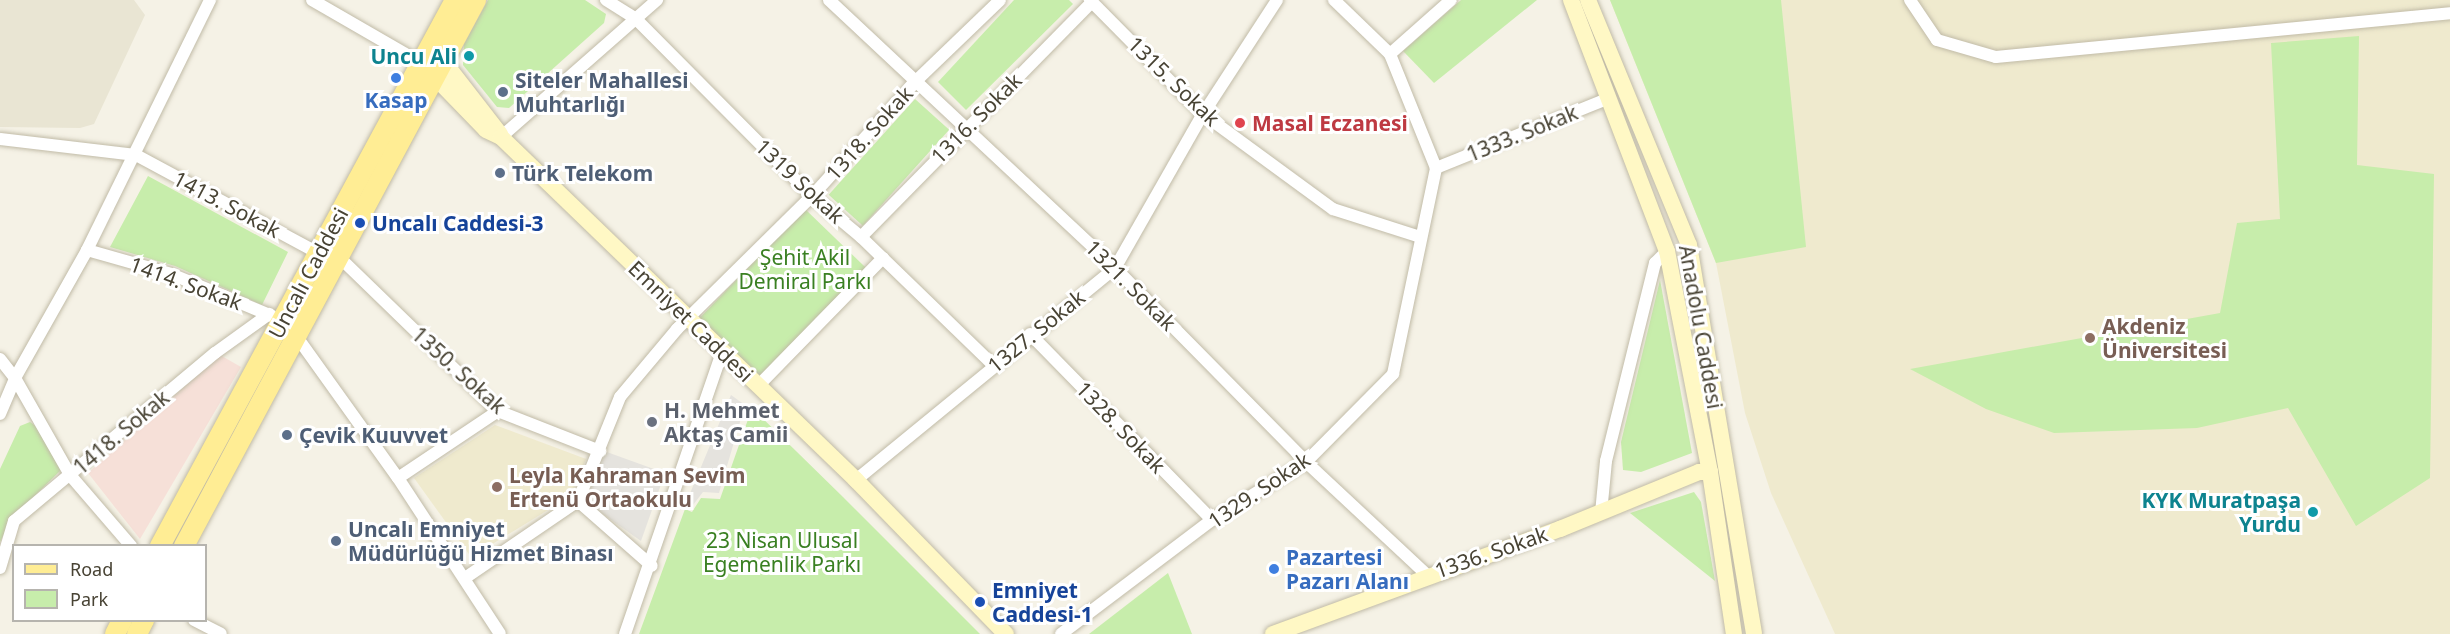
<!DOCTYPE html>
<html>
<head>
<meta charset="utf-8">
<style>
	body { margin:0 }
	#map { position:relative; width:2450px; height:634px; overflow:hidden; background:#f5f2e6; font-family:"Noto Sans",sans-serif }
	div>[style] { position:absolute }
	.residential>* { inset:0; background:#e9e5d3 }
	.education>* { inset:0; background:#efeace }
	.medical>* { inset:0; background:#f6e0d8 }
	.green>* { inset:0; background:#c7edab; transform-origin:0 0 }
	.parking>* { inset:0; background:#e5e3de }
	.roads { filter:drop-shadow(0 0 2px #c1bba7) drop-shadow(0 0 2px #c1bba7) }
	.street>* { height:12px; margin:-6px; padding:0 6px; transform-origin:6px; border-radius:6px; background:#fff }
	.secondary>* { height:16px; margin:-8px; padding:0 8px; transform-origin:8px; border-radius:8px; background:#fff8c5 }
	.primary>* { height:20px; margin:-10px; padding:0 10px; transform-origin:10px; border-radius:10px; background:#ffed94 }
	.dots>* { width:16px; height:16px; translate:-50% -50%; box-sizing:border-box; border:3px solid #fff; border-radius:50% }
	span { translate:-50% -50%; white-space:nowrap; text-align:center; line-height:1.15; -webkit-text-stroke:6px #fff; paint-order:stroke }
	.culture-label { font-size:21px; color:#0d838f; font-weight:700 }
	.right { translate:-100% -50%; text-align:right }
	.service-label { font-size:21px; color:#4e5e75; font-weight:700 }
	.left { translate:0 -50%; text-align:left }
	.street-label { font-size:21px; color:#484334 }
	.shop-label { font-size:21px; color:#366cbe; font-weight:700 }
	.health-label { font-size:21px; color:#be3a42; font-weight:700 }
	.transit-label { font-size:21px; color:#164399; font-weight:700 }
	.park-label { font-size:21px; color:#3a8022 }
	.education-label { font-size:21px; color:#785e54; font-weight:700 }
	.worship-label { font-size:21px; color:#5b616d; font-weight:700 }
	.legend { position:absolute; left:12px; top:544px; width:195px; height:78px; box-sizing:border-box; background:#fff; border:2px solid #b6b4ae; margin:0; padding:8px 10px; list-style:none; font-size:18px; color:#484334 }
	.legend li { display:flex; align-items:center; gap:12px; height:30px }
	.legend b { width:30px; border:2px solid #b6b4ae }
</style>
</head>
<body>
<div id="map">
	<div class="residential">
		<div style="clip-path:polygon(0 0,134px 0,145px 15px,94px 124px,80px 128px,0 127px)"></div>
	</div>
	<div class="education">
		<div style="clip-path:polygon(1610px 0,2450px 0,2450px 634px,1835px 634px,1771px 493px,1745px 413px,1716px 263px)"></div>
		<div style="clip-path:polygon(495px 425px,586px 459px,571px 496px,471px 557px,414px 478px)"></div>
	</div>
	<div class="medical">
		<div style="clip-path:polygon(220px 355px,241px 367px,140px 539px,88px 473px)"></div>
	</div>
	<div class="green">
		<div style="clip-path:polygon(488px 0,585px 0,606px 14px,604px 23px,509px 108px,497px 107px,463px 65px,464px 44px)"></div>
		<div style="clip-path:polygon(1014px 0,1069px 0,1073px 4px,966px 110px,938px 82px)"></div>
		<div style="clip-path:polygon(1461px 0,1537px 0,1434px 83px,1403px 51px)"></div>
		<div style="clip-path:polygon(1610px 0,1781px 0,1806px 247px,1716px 263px)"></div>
		<div style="clip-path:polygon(2359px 36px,2357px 165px,2434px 174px,2430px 478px,2356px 526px,2288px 408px,2197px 428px,2054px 433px,1986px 409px,1910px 369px,2220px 313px,2237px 223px,2280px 219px,2271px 43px)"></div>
		<div style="left:915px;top:99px;width:46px;height:129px;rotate:42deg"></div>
		<div style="clip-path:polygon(148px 176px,288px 252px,262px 305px,175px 266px,110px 247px)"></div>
		<div style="left:805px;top:209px;width:85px;height:152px;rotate:44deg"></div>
		<div style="clip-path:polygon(1660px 280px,1692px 453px,1641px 472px,1623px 470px,1621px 442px)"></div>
		<div style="clip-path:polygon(752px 408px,843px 497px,980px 634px,639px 634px,685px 509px,692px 512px,701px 498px,720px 499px)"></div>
		<div style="clip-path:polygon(30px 422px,37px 427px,61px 470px,12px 518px,0 542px,0 469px,20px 426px)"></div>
		<div style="clip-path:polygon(1694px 492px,1701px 502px,1715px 581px,1630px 513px)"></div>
		<div style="clip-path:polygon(1168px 573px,1192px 634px,1089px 634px)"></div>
	</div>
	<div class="parking">
		<div style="clip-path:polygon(731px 395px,745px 405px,719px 493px,703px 492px,693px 505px,686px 503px)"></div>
		<div style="clip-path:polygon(604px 451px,665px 473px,641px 541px,583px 500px)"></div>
	</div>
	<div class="roads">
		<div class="street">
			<div style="left:312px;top:0;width:126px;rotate:30deg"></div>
			<div style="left:606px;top:0;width:36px;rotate:32deg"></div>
			<div style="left:636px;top:19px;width:250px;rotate:45.2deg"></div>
			<div style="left:812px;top:196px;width:64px;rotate:39.9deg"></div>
			<div style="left:861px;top:237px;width:184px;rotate:44.1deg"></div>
			<div style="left:829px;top:0;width:392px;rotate:43.1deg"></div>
			<div style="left:1115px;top:268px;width:272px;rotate:45.4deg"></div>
			<div style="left:1306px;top:462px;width:166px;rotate:43deg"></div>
			<div style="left:1090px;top:0;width:161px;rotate:45.3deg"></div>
			<div style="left:1203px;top:114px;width:161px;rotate:36.2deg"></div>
			<div style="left:1333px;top:209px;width:91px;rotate:17.8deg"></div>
			<div style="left:1910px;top:0;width:48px;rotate:56deg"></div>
			<div style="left:1937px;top:40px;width:61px;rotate:16.1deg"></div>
			<div style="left:1996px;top:57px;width:456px;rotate:-5.5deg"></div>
			<div style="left:1390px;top:54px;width:81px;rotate:-41.5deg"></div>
			<div style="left:501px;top:137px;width:208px;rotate:-41.3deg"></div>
			<div style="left:0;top:139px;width:137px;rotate:6.7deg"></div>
			<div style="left:136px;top:155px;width:207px;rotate:28.3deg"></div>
			<div style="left:1436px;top:168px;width:187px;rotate:-22deg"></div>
			<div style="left:861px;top:237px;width:330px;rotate:-45.5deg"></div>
			<div style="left:87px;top:250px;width:87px;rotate:15.9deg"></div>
			<div style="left:171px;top:274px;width:109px;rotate:22.6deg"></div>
			<div style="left:338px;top:256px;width:223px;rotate:44.1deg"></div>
			<div style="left:498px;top:411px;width:110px;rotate:21.4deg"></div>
			<div style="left:1030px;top:334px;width:260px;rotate:45.6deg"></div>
			<div style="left:297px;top:337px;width:173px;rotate:54.4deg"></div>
			<div style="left:398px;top:478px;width:186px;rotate:56.8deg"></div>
			<div style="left:0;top:359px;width:24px;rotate:52deg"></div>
			<div style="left:15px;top:378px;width:112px;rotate:60.4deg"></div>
			<div style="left:70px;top:475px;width:94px;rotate:49.3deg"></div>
			<div style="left:758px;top:386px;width:179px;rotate:-45.7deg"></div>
			<div style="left:0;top:414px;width:39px;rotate:-67deg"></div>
			<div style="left:15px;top:378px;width:147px;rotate:-60.6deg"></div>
			<div style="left:87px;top:250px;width:279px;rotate:-63.8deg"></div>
			<div style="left:398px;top:478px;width:120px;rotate:-33.8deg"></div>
			<div style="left:856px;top:480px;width:335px;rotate:-39.3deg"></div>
			<div style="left:1115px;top:268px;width:177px;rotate:-60.3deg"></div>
			<div style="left:1203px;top:114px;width:136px;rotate:-57deg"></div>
			<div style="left:578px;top:501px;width:98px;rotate:41.3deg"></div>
			<div style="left:1601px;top:513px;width:52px;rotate:-84.5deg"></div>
			<div style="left:1606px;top:461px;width:204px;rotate:-76.1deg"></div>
			<div style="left:1655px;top:263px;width:17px;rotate:-45deg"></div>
			<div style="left:0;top:568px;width:49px;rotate:-73.4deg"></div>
			<div style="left:14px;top:521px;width:262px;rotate:-39.9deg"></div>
			<div style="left:215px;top:353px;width:67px;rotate:-35.8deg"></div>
			<div style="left:465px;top:578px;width:137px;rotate:-34.3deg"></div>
			<div style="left:578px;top:501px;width:112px;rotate:-68deg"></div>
			<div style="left:620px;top:397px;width:89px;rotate:-50deg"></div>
			<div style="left:677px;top:329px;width:190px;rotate:-44.6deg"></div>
			<div style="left:812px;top:196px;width:156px;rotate:-47.8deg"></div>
			<div style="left:917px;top:80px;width:115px;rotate:-43.9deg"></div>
			<div style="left:194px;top:620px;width:30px;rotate:27deg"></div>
			<div style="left:625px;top:634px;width:298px;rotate:-71deg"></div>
			<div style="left:1061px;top:634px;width:189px;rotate:-37.1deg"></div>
			<div style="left:1212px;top:520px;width:110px;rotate:-31.7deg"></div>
			<div style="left:1306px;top:462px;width:124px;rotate:-45.3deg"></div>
			<div style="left:1393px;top:374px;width:210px;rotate:-78.2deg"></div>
			<div style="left:1436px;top:168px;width:123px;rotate:-112deg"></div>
			<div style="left:1390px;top:54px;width:78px;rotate:-136deg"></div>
		</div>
		<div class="secondary">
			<div style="left:1571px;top:0;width:269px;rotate:69.1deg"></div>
			<div style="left:1667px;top:251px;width:225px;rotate:79deg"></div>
			<div style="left:1710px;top:472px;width:164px;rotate:81.6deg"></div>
			<div style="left:1588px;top:0;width:265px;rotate:67.6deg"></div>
			<div style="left:1689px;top:245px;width:394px;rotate:80.5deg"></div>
			<div style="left:432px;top:63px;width:12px;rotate:-5deg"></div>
			<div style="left:444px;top:62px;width:91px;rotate:52.1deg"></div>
			<div style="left:426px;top:68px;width:86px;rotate:45.9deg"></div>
			<div style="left:486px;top:130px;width:17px;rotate:25deg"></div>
			<div style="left:501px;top:137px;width:494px;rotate:44deg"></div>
			<div style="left:856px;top:480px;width:215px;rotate:45.8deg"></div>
			<div style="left:1273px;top:634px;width:306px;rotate:-20.1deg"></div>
			<div style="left:1560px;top:529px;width:150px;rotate:-22.3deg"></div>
			<div style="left:1699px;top:472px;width:11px"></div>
		</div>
		<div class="primary">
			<div style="left:160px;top:546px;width:621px;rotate:-61.62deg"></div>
			<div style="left:184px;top:546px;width:619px;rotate:-61.86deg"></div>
			<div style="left:115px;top:634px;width:16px;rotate:-63deg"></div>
			<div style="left:137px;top:634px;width:16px;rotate:-63deg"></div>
		</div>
	</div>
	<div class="dots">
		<div style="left:469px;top:56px;background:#0f9aa8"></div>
		<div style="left:396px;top:78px;background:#3f7fe0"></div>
		<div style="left:503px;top:92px;background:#5c6f8a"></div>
		<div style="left:1240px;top:123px;background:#e0444e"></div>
		<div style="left:500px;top:173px;background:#5c6f8a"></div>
		<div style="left:360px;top:223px;background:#1a4fb4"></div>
		<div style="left:2090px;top:338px;background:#8d6e63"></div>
		<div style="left:652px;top:422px;background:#6b7280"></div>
		<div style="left:287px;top:435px;background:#5c6f8a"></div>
		<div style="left:497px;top:487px;background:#8d6e63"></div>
		<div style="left:2313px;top:512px;background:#0f9aa8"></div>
		<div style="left:336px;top:541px;background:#5c6f8a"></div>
		<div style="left:1274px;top:569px;background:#3f7fe0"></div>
		<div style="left:980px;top:602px;background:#1a4fb4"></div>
	</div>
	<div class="culture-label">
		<span class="right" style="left:457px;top:56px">Uncu Ali</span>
		<span class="right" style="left:2301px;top:512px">KYK Muratpaşa<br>Yurdu</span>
	</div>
	<div class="service-label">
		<span class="left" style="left:515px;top:92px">Siteler Mahallesi<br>Muhtarlığı</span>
		<span class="left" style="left:512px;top:173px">Türk Telekom</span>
		<span class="left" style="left:299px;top:435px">Çevik Kuuvvet</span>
		<span class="left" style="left:348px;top:541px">Uncalı Emniyet<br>Müdürlüğü Hizmet Binası</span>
	</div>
	<div class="street-label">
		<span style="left:1174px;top:81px;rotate:44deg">1315. Sokak</span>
		<span style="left:976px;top:118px;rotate:-45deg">1316. Sokak</span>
		<span style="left:869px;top:133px;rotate:-48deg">1318. Sokak</span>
		<span style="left:1522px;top:133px;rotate:-22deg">1333. Sokak</span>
		<span style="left:800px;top:181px;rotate:43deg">1319 Sokak</span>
		<span style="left:227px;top:204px;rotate:28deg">1413. Sokak</span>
		<span style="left:308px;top:273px;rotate:-62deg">Uncalı Caddesi</span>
		<span style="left:186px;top:283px;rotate:20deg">1414. Sokak</span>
		<span style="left:1131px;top:285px;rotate:45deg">1321. Sokak</span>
		<span style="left:691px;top:321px;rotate:44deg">Emniyet Caddesi</span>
		<span style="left:1701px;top:327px;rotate:80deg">Anadolu Caddesi</span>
		<span style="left:1036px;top:331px;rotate:-39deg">1327. Sokak</span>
		<span style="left:459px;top:370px;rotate:42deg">1350. Sokak</span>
		<span style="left:1121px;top:427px;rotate:46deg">1328. Sokak</span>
		<span style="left:121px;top:432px;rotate:-40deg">1418. Sokak</span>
		<span style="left:1259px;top:490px;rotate:-34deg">1329. Sokak</span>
		<span style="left:1491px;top:552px;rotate:-19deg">1336. Sokak</span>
	</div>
	<div class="shop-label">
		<span style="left:396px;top:100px">Kasap</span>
		<span class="left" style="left:1286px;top:569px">Pazartesi<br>Pazarı Alanı</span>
	</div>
	<div class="health-label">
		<span class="left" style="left:1252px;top:123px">Masal Eczanesi</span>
	</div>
	<div class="transit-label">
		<span class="left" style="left:372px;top:223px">Uncalı Caddesi-3</span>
		<span class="left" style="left:992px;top:602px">Emniyet<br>Caddesi-1</span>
	</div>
	<div class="park-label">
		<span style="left:805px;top:269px">Şehit Akil<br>Demiral Parkı</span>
		<span style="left:782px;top:552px">23 Nisan Ulusal<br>Egemenlik Parkı</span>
	</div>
	<div class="education-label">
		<span class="left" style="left:2102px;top:338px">Akdeniz<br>Üniversitesi</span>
		<span class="left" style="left:509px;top:487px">Leyla Kahraman Sevim<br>Ertenü Ortaokulu</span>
	</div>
	<div class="worship-label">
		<span class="left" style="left:664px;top:422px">H. Mehmet<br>Aktaş Camii</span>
	</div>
	<ul class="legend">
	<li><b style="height:8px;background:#ffed94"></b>Road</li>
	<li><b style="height:16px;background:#c7edab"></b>Park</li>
	</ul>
</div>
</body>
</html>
